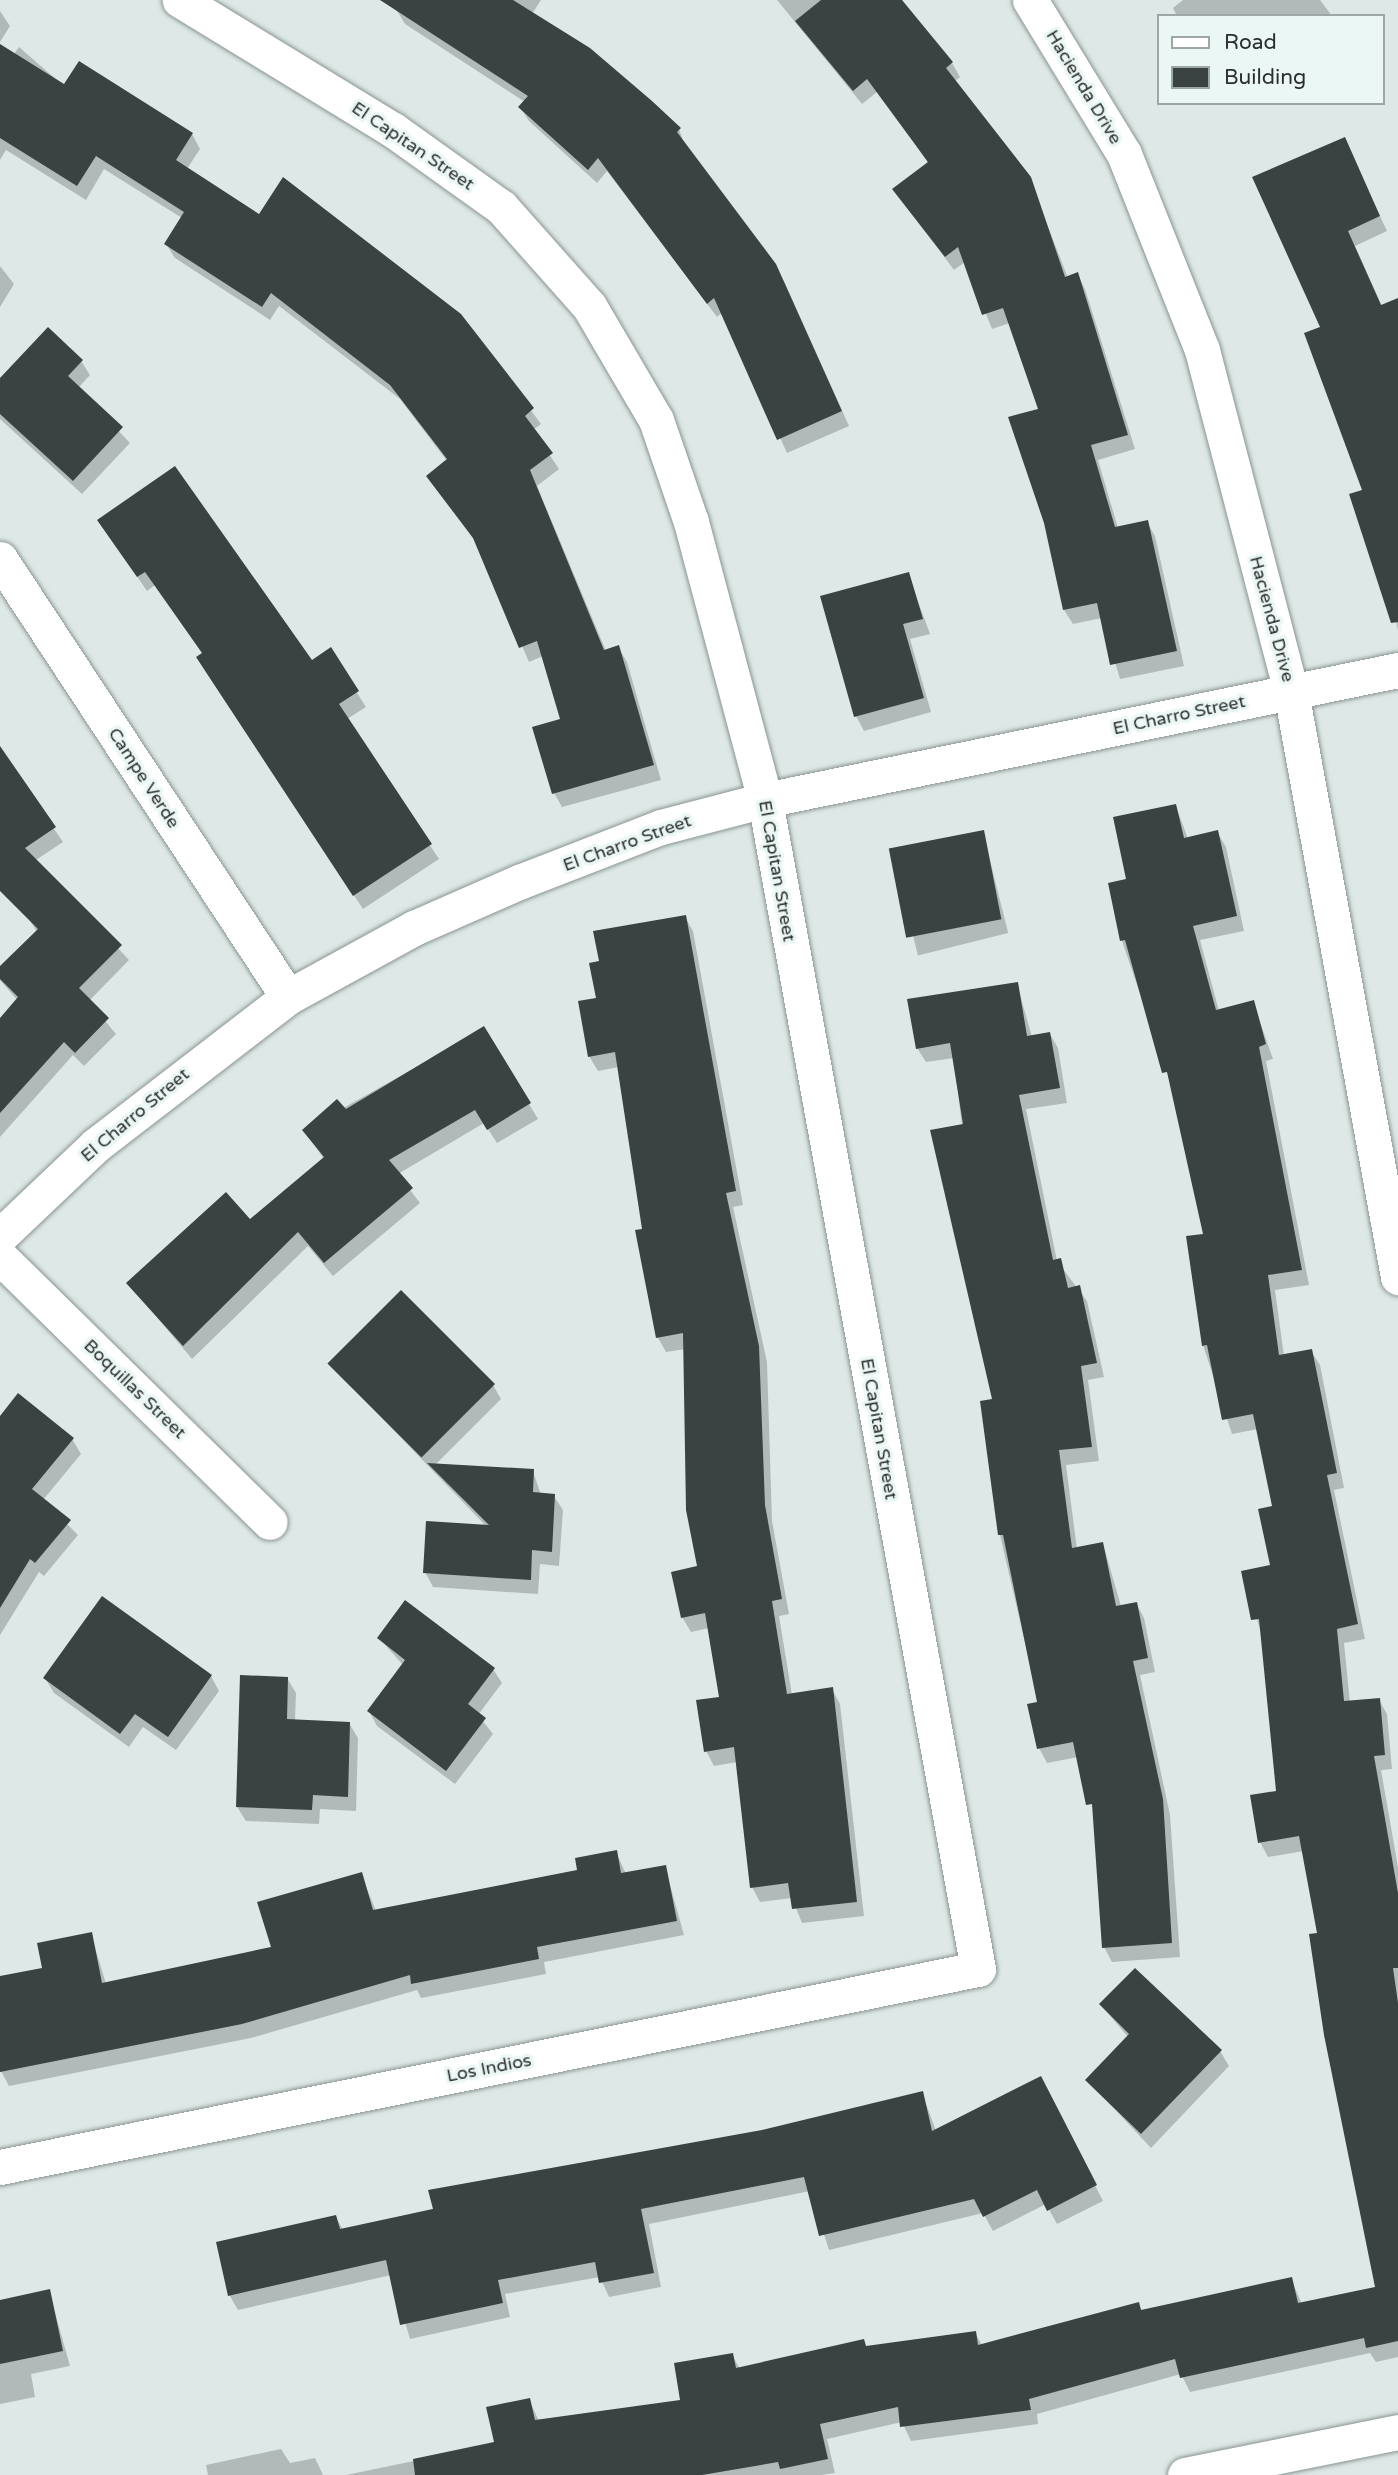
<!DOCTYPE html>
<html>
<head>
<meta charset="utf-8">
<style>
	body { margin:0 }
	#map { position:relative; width:1398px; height:2475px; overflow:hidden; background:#dee9e7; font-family:"Varela Round",sans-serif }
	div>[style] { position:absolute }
	.shadow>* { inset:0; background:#0003; transform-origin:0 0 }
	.building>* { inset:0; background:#3a4342; transform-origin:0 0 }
	.roads { filter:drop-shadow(0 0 2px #8a9492) drop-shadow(0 0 2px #8a9492) }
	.street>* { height:35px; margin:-17.5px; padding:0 17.5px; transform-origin:17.5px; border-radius:17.5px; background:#fff }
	span { translate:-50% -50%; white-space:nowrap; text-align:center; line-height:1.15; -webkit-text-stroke:7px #ebf7f5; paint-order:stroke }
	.street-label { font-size:18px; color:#2a2e2d }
	.legend { position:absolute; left:1157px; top:14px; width:228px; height:91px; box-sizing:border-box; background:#ebf7f5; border:2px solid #9ea7a5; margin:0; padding:9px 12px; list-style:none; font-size:21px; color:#2a2e2d }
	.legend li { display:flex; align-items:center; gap:14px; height:35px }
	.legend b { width:35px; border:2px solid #9ea7a5 }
</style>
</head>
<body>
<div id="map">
	<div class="shadow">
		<div style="clip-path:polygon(402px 0,541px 0,532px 14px,679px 129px,685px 146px,784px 281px,849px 426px,787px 453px,723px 312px,717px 317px,607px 171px,597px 183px,529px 121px,520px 107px,525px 102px,405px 24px,396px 9px)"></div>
		<div style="clip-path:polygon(777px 0,900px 0,952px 63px,960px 77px,954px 82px,1029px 178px,1068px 278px,1077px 274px,1085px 289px,1135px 449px,1098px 460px,1118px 528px,1147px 522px,1155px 536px,1184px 666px,1120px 679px,1102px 618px,1073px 624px,1064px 610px,1040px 410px,1010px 323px,992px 329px,965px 262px,954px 270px,894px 190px,928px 163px,909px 135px,877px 92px,862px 104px)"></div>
		<div style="clip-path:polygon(1183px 0,1320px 0,1332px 16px,1177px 16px,1173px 8px)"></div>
		<div style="clip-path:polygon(0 11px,10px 26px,0 42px)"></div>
		<div style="clip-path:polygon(0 46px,14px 54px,19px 47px,65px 87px,192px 134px,200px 149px,187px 169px,260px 216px,460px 315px,541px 424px,533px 430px,559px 469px,537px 486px,606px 651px,618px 647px,627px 662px,661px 780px,562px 807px,554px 793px,562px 720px,543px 656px,529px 662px,479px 546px,428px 476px,447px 461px,400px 399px,279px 306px,270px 320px,175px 258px,166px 244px,182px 218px,104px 169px,86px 200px,6px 150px,0 160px)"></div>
		<div style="clip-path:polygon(1344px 139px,1387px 231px,1355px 246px,1382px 306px,1398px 309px,1398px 630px,1322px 328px)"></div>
		<div style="clip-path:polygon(0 266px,14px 284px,0 307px)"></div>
		<div style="clip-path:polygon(81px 361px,90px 375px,78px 388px,130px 443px,82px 494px,0 419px,0 381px)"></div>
		<div style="clip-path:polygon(99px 521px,312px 662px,330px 650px,366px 707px,347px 719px,439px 859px,363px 909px,206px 672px,203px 654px,155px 585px,147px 591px)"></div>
		<div style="clip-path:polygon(908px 574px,930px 634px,910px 639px,931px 712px,864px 731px,856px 716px)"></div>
		<div style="clip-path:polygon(0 749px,63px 842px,36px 860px,129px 960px,89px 1001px,116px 1034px,84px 1066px,73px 1055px,0 1137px,0 1020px,18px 1001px,0 980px,0 969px,37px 932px,0 872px)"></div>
		<div style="clip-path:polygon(1176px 806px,1188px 839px,1217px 832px,1226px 847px,1244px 931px,1200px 940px,1219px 1011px,1253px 1002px,1273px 1059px,1266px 1061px,1309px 1285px,1275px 1290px,1284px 1356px,1311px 1351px,1320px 1365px,1344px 1488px,1334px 1490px,1365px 1639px,1344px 1643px,1350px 1703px,1379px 1700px,1387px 1714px,1392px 1769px,1381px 1770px,1398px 1867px,1398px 2357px,1376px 2362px,1370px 2353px,1190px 2392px,1181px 2374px,1037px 2414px,1038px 2424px,911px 2441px,902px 2422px,827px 2439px,835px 2473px,821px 2475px,346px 2475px,496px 2444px,529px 2400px,539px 2421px,682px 2402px,732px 2355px,740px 2369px,863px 2341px,867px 2347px,975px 2333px,982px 2345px,1138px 2304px,1142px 2311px,1291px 2279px,1302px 2304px,1377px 2289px,1304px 1851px,1268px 1857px,1260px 1842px,1278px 1792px,1262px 1636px,1243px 1572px,1272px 1567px,1274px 1507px,1258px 1429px,1232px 1434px,1203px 1345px,1205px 1235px,1172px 1087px,1122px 941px,1128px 881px)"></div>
		<div style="left:983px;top:832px;width:104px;height:93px;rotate:76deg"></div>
		<div style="clip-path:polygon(685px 917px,693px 931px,743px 1205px,733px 1207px,767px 1362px,772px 1521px,789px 1614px,779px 1616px,792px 1695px,832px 1689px,840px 1704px,864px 1916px,802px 1923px,792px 1898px,760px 1902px,752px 1887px,737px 1762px,714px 1766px,706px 1751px,721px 1699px,709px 1628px,691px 1632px,682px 1617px,698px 1568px,686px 1349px,666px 1352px,658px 1338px,637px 1231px,644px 1230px,619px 1067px,598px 1071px,589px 1056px,601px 963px)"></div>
		<div style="clip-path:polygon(1017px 984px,1032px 1037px,1050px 1034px,1058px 1048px,1067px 1103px,1026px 1109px,1057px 1261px,1087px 1301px,1104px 1377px,1088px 1380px,1099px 1461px,1066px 1465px,1077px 1549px,1103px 1544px,1121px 1606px,1136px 1603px,1144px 1618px,1155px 1672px,1140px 1675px,1170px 1815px,1180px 1957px,1112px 1962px,1104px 1947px,1095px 1816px,1078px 1757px,1047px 1763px,1039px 1748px,1039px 1703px,1000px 1535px,994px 1401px,954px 1058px,926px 1062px,917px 1048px)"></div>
		<div style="clip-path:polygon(484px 1029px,538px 1119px,497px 1143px,484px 1123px,398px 1174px,420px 1203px,333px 1276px,308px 1246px,192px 1359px,128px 1283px,250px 1222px,324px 1159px,304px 1130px)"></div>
		<div style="clip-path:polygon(330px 1364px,493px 1385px,501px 1399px,435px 1465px,533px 1471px,541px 1495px,554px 1496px,563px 1510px,559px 1566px,540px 1564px,538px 1594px,433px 1587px,425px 1572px,486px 1526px)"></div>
		<div style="clip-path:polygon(0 1417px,72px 1439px,81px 1454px,43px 1500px,78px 1535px,44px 1576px,39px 1572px,0 1635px)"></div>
		<div style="clip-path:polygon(379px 1638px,493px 1669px,502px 1683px,478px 1715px,493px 1734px,455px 1784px,377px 1726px,369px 1711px,403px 1665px)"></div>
		<div style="clip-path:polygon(211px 1676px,219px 1691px,176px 1750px,143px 1727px,129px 1747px,54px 1693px,45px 1678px)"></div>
		<div style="clip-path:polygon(287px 1678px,296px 1693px,295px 1721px,349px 1723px,358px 1738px,356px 1811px,320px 1809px,319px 1824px,246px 1821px,237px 1807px)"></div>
		<div style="clip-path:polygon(616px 1852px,626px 1874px,665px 1867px,684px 1935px,544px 1962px,546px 1974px,421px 1998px,417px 1990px,251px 2038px,9px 2086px,1px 2071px,0 1978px,44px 1969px,91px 1934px,106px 1984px,273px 1949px,361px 1874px,376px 1911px,579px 1871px)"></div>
		<div style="clip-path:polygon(1101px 2005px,1220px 2051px,1229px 2066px,1151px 2148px,1087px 2080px,1128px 2037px)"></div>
		<div style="clip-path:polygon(922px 2093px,936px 2131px,1048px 2093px,1103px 2201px,1057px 2224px,1046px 2204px,993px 2231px,983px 2213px,829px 2250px,810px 2191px,649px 2224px,661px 2287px,609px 2297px,600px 2277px,505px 2294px,510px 2317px,410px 2339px,391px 2275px,238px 2310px,230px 2296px,218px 2244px,336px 2217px,343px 2230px)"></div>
		<div style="clip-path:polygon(49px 2291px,70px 2366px,31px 2374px,35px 2397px,0 2404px,0 2301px)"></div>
		<div style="clip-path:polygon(281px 2449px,290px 2463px,315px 2458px,323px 2475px,208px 2475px,206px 2465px)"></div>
	</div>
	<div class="building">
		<div style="clip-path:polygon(380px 0,513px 0,590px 48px,652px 101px,681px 128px,677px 132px,776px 264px,842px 411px,777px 440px,714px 298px,707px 304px,598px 158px,588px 170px,518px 107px,528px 96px)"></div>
		<div style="clip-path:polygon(821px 0,902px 0,953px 62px,946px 68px,1031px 177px,1065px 277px,1078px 272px,1128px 435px,1091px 445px,1115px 527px,1148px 520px,1177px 651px,1110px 665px,1097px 603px,1063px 610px,1044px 523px,1008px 417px,1038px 409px,1003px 308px,982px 315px,958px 247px,945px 257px,892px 189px,928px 162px,867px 79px,853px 91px,795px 21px)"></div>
		<div style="clip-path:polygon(0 44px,64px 84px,79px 61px,193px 133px,176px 160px,259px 214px,283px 177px,461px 314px,534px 408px,525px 416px,553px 453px,530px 470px,604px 650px,619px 645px,654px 765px,552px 794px,532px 727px,560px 719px,537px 641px,519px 648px,473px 538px,426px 476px,447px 459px,390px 385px,271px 293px,262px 307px,164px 244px,184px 212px,96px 156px,77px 186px,0 138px)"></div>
		<div style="clip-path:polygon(1345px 137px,1380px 216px,1348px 231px,1381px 305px,1398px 298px,1398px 622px,1391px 623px,1349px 494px,1362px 490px,1304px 333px,1320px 327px,1252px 177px)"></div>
		<div style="clip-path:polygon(48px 327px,83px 360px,68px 376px,123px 427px,73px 481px,0 414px,0 378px)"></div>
		<div style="clip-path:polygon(175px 466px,312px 660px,331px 647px,359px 691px,339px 704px,432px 844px,353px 896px,196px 657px,202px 653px,145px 572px,137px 577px,97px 520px)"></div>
		<div style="clip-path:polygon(909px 572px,923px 619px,903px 624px,924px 698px,854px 717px,820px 596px)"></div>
		<div style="clip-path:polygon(0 746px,56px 827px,25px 848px,122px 945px,79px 988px,109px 1018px,75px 1053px,64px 1042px,0 1113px,0 1018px,18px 997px,0 979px,0 966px,38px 929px,0 891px)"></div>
		<div style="clip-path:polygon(1176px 804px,1184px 838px,1218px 830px,1237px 916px,1193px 926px,1216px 1010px,1254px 1000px,1266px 1044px,1259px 1047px,1302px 1270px,1268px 1275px,1279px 1355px,1312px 1349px,1337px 1473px,1327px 1475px,1358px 1624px,1337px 1629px,1344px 1701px,1380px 1698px,1385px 1755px,1374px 1756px,1398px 1893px,1398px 1968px,1393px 1968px,1398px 2003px,1398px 2341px,1366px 2348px,1364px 2338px,1180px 2378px,1175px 2359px,1029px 2399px,1031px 2410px,900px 2427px,898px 2407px,820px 2424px,828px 2459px,780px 2469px,778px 2462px,702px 2475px,415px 2475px,413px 2459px,494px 2442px,486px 2407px,530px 2398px,535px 2420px,680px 2400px,674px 2363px,733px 2353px,736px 2368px,864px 2339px,866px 2346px,976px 2331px,978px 2345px,1139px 2302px,1141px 2310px,1292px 2277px,1298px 2303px,1375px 2287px,1324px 2035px,1309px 1934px,1317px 1933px,1299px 1836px,1258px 1843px,1250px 1795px,1276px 1791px,1259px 1619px,1251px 1620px,1241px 1571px,1270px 1565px,1258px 1509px,1272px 1506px,1253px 1414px,1222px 1420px,1207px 1345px,1202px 1346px,1186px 1236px,1203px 1234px,1167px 1072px,1162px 1073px,1125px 940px,1120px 941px,1108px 883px,1126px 879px,1113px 817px)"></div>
		<div style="left:984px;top:830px;width:91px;height:97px;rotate:79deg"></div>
		<div style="clip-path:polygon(686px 915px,736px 1191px,726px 1193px,759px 1346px,765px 1505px,782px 1599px,772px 1601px,787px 1694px,833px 1687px,857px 1902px,792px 1909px,788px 1883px,750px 1888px,734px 1747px,704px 1752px,696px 1700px,719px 1697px,705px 1613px,681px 1618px,671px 1572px,697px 1566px,686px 1510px,683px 1333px,656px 1338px,635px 1230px,642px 1229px,615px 1052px,588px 1057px,578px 1001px,596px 998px,589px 963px,599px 961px,593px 931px)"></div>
		<div style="clip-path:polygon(1018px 982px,1027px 1036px,1050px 1032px,1060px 1088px,1019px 1095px,1053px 1260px,1061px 1258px,1068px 1288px,1080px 1285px,1097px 1363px,1081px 1366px,1092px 1447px,1059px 1450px,1072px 1548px,1103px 1542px,1116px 1606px,1137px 1602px,1148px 1658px,1133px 1661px,1163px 1799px,1172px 1943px,1102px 1948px,1092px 1804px,1086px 1805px,1073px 1742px,1037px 1749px,1027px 1704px,1037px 1702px,1003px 1535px,998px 1535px,980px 1401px,992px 1399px,930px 1130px,963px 1124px,950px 1043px,916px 1049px,907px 999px)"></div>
		<div style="clip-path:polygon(484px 1026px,531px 1103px,487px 1130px,475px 1110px,389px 1160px,413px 1188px,324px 1263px,298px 1232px,183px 1346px,126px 1283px,226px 1192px,250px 1219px,324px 1157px,302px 1130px,337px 1099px,346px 1109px)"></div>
		<div style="left:401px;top:1290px;width:133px;height:104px;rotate:45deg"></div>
		<div style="clip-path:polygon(18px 1393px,74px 1438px,32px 1489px,71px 1520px,35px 1563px,30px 1559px,0 1608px,0 1416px)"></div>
		<div style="clip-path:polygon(427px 1463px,534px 1469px,533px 1492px,555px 1494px,552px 1552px,532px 1550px,531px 1580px,423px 1573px,426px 1521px,489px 1525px)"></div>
		<div style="clip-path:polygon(102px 1596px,212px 1675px,168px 1737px,135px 1714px,120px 1734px,43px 1678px)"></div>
		<div style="clip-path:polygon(405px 1600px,495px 1668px,468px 1704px,486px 1718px,446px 1771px,367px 1711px,405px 1660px,377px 1638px)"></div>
		<div style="clip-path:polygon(240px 1675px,288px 1677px,287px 1719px,350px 1722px,348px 1797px,313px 1795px,312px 1810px,236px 1807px)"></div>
		<div style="clip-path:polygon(617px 1850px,621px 1873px,666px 1865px,677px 1921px,537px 1947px,539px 1959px,411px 1984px,410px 1975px,242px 2024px,0 2072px,0 1976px,42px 1968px,37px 1943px,92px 1932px,102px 1983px,271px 1947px,257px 1902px,362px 1872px,373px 1910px,577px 1870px,575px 1858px)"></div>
		<div style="clip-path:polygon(1135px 1968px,1222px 2050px,1141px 2134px,1085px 2080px,1129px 2034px,1099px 2004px)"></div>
		<div style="clip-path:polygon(1041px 2076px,1097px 2185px,1047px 2211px,1037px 2190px,983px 2217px,974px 2199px,819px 2236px,804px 2177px,641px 2209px,654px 2273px,599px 2283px,595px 2262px,498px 2280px,503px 2303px,400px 2325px,386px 2260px,228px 2296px,216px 2242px,336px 2215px,340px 2229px,433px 2209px,428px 2190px,762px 2130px,923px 2091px,932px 2131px)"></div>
		<div style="clip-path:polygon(50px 2289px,63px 2351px,0 2364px,0 2300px)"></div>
	</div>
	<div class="roads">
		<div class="street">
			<div style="left:1030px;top:0;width:180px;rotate:58.6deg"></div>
			<div style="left:1124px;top:154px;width:211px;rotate:68.3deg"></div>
			<div style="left:1202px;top:350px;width:353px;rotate:75.4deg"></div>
			<div style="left:1291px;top:692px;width:595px;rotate:79.63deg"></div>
			<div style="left:0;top:559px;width:524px;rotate:56.67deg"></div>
			<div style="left:0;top:1236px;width:132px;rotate:-43.5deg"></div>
			<div style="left:96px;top:1145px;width:242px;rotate:-37.6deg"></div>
			<div style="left:288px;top:997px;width:144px;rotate:-28.7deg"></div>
			<div style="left:414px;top:928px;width:115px;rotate:-23.7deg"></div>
			<div style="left:519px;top:882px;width:152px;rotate:-21.2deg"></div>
			<div style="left:661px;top:827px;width:107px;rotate:-14.6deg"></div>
			<div style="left:765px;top:800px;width:646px;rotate:-11.61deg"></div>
			<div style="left:0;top:1257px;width:378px;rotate:44.5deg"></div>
			<div style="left:0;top:2167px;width:998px;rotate:-11.45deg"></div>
			<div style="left:978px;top:1969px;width:1188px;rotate:-100.33deg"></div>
			<div style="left:765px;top:800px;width:288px;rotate:-104.9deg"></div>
			<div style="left:691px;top:522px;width:108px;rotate:-108.9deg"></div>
			<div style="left:656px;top:420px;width:132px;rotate:-120.4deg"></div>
			<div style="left:589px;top:306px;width:132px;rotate:-131.6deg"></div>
			<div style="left:501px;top:207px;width:133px;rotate:-144.5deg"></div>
			<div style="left:393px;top:130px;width:250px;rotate:-148.6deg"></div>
			<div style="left:1185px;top:2475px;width:217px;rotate:-11.4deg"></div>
		</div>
	</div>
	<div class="street-label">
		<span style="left:1084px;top:87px;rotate:59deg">Hacienda Drive</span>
		<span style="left:413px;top:146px;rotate:34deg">El Capitan Street</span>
		<span style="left:1272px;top:619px;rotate:75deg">Hacienda Drive</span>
		<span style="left:1179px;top:715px;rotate:-12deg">El Charro Street</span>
		<span style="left:144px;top:778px;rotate:57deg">Campe Verde</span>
		<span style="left:627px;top:843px;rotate:-20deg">El Charro Street</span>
		<span style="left:777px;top:871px;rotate:80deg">El Capitan Street</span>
		<span style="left:135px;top:1115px;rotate:-40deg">El Charro Street</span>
		<span style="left:135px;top:1389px;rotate:44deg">Boquillas Street</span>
		<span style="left:879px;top:1429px;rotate:80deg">El Capitan Street</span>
		<span style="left:489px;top:2068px;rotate:-11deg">Los Indios</span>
	</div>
	<ul class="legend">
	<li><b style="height:9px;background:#fff"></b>Road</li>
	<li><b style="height:19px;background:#3a4342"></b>Building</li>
	</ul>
</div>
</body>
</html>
